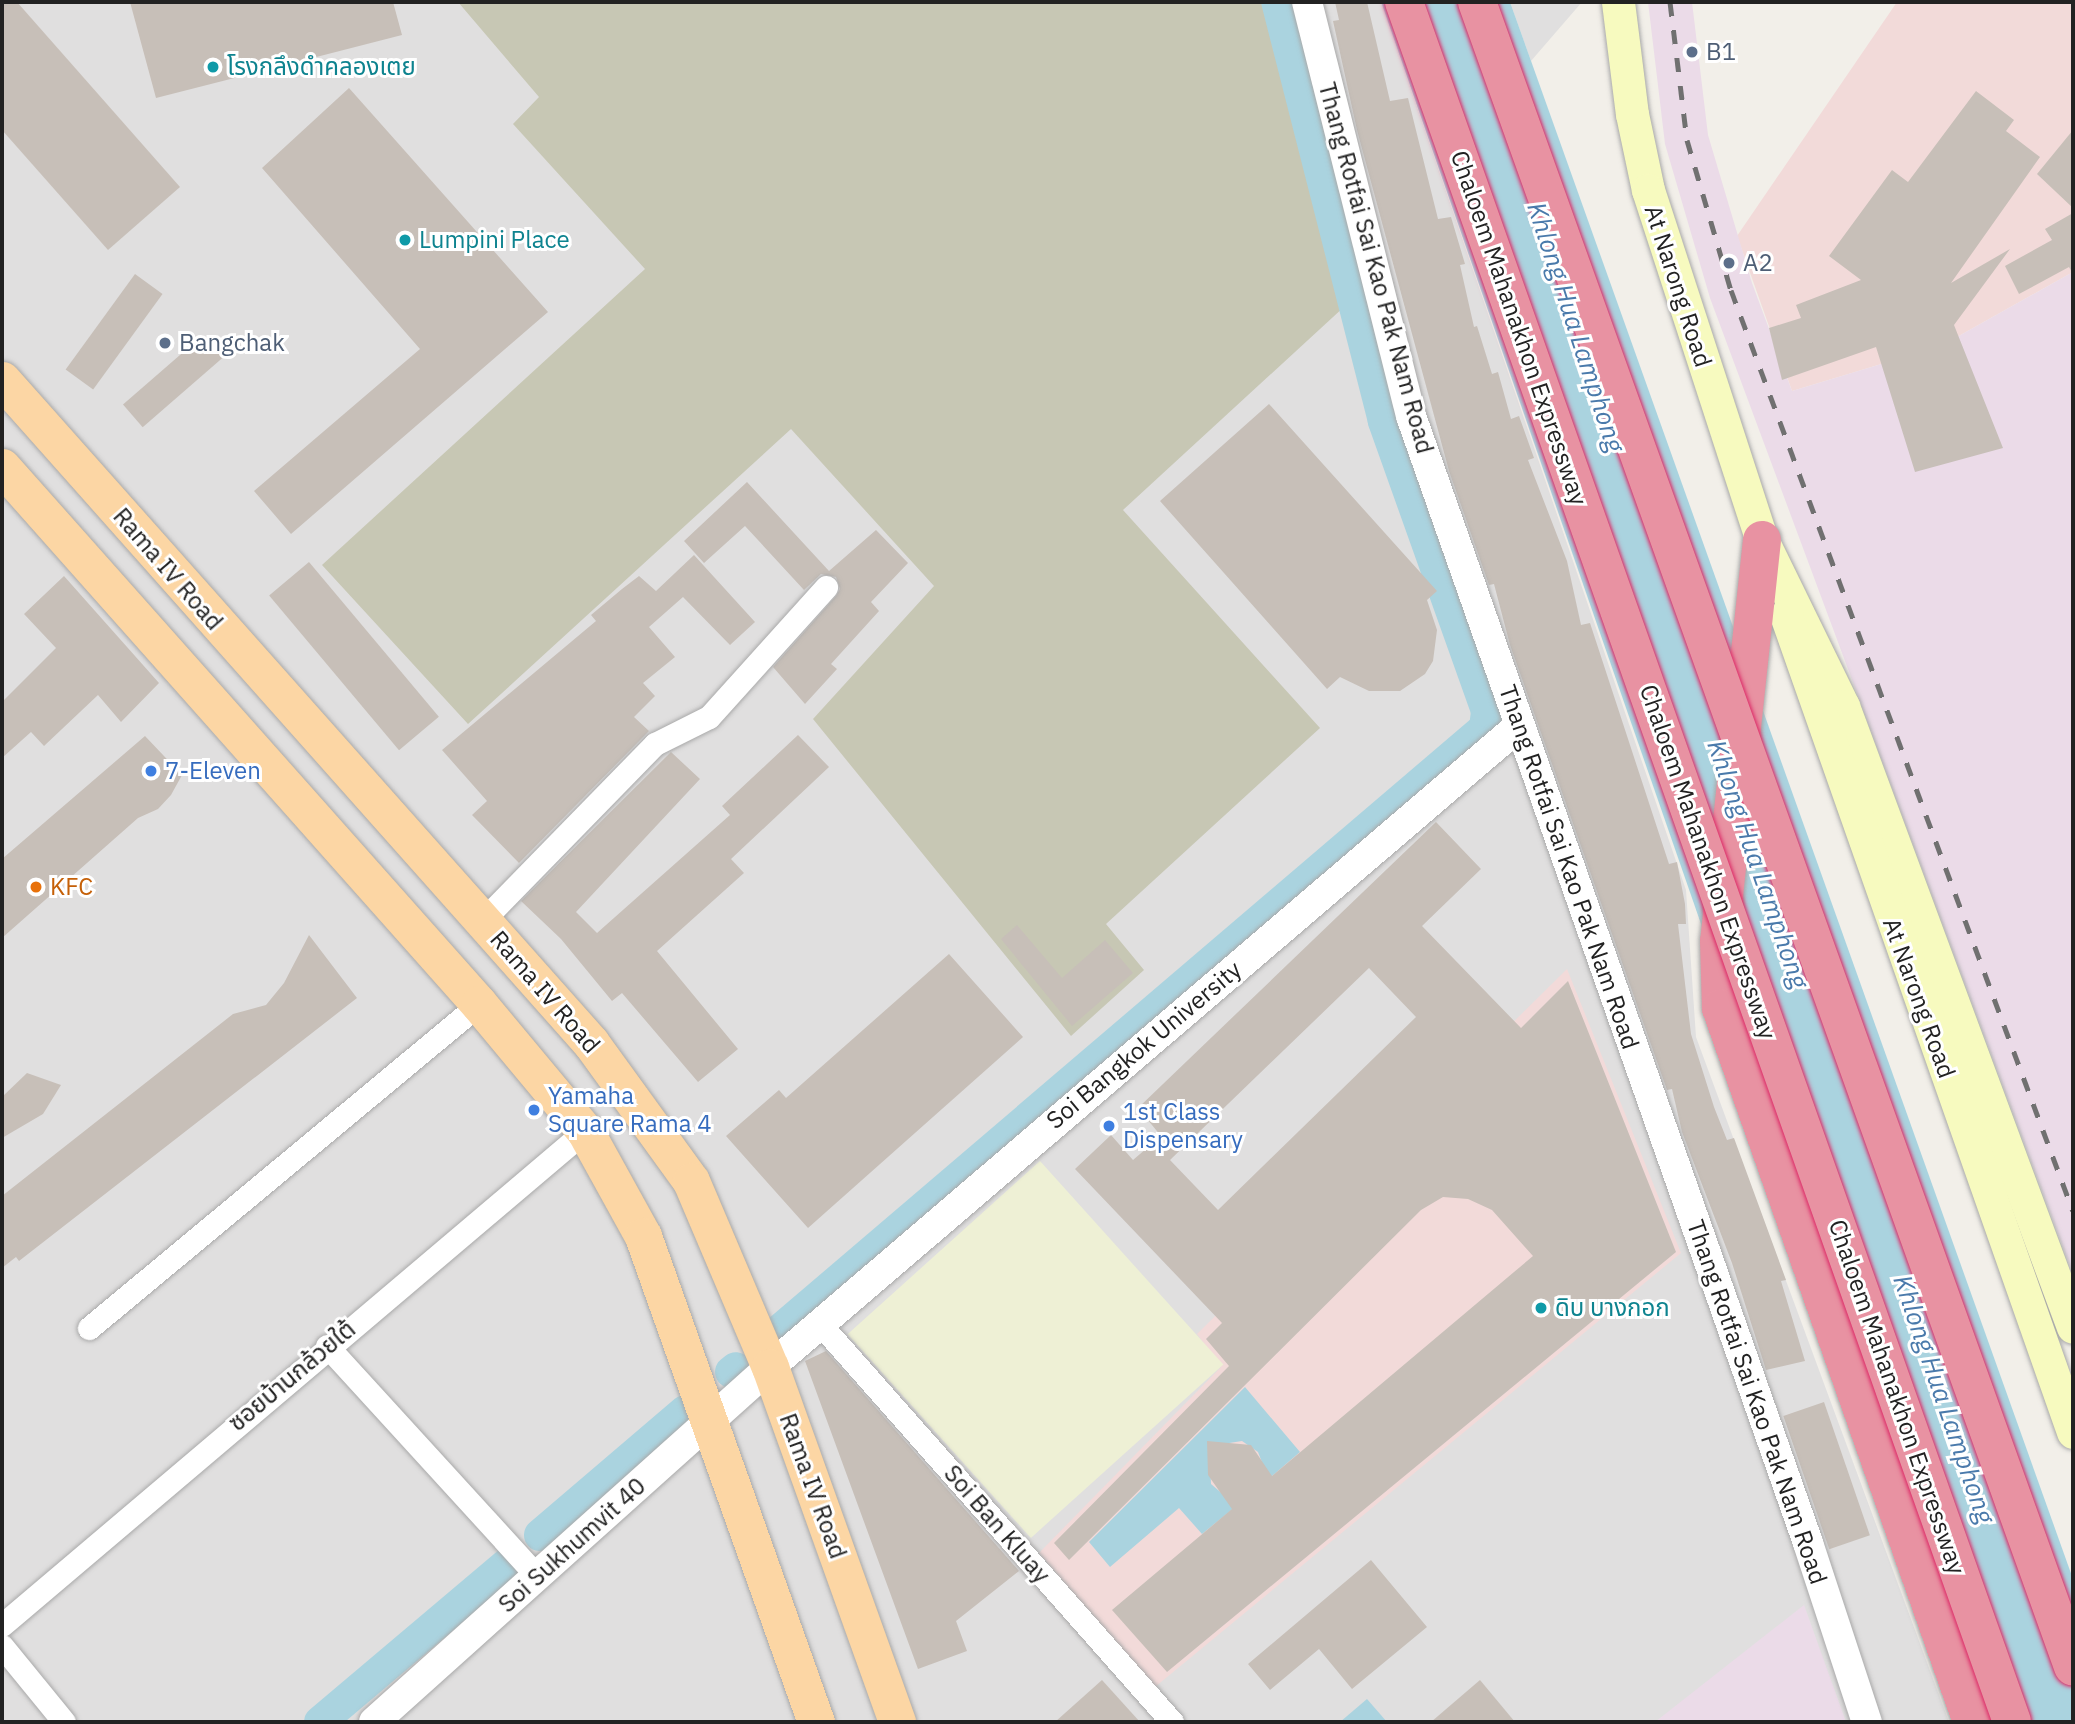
<!DOCTYPE html>
<html>
<head>
<meta charset="utf-8">
<style>
	body { margin:0 }
	#map { position:relative; width:2075px; height:1724px; overflow:hidden; background:#f2efe9; font-family:"IBM Plex Sans","Noto Sans Thai",sans-serif }
	div>[style] { position:absolute }
	.residential>* { inset:0; background:#e0dfdf }
	.commercial>* { inset:0; background:#f2dad9 }
	.industrial>* { inset:0; background:#ebdbe8 }
	.construction>* { inset:0; background:#c7c7b4 }
	.farmland>* { inset:0; background:#eef0d5; transform-origin:0 0 }
	.water>* { inset:0; background:#aad3df }
	.canal>* { height:32px; margin:-16px; padding:0 16px; transform-origin:16px; border-radius:16px; background:#aad3df }
	.building>* { inset:0; background:#c7bfb8; transform-origin:0 0 }
	.roads { filter:drop-shadow(0 0 2px #a9a9a9) drop-shadow(0 0 2px #a9a9a9) }
	.minor>* { height:23px; margin:-11.5px; padding:0 11.5px; transform-origin:11.5px; border-radius:11.5px; background:#fff }
	.tertiary>* { height:30px; margin:-15px; padding:0 15px; transform-origin:15px; border-radius:15px; background:#fff }
	.secondary>* { height:33px; margin:-16.5px; padding:0 16.5px; transform-origin:16.5px; border-radius:16.5px; background:#f7fabf }
	.primary>* { height:37px; margin:-18.5px; padding:0 18.5px; transform-origin:18.5px; border-radius:18.5px; background:#fcd6a4 }
	.motorway>* { height:38px; margin:-19px; padding:0 19px; transform-origin:19px; border-radius:19px; background:#e892a2 }
	.rail>* { height:5px; margin-top:-2.5px; transform-origin:0; background:repeating-linear-gradient(90deg,#707070 0 14px,transparent 0 28px) }
	.bridges { filter:drop-shadow(0 0 2px #dc2a67) drop-shadow(0 0 2px #dc2a67) }
	.motorway-bridge>* { height:38px; margin:-19px; padding:0 19px; transform-origin:19px; border-radius:19px; background:#e892a2 }
	.dots>* { width:19px; height:19px; translate:-50% -50%; box-sizing:border-box; border:4px solid #fff; border-radius:50% }
	span { translate:-50% -50%; white-space:nowrap; text-align:center; line-height:1.15; -webkit-text-stroke:6px #fff; paint-order:stroke }
	.service-label { font-size:24px; color:#4e5e75 }
	.left { translate:0 -50%; text-align:left }
	.culture-label { font-size:24px; color:#0d838f }
	.street-label { font-size:24px; color:#222 }
	.shop-label { font-size:24px; color:#366cbe }
	.food-label { font-size:24px; color:#c56008 }
	.water-label { font-size:26px; color:#4a7aab; font-style:italic }
	.frame { position:absolute; inset:0; border:4px solid #222; pointer-events:none }
</style>
</head>
<body>
<div id="map">
	<div class="residential">
		<div style="clip-path:polygon(2px 2px,1381px 2px,1686px 890px,1696px 1037px,1949px 1722px,2px 1722px)"></div>
		<div style="clip-path:polygon(1510px 2px,1582px 2px,1531px 61px)"></div>
	</div>
	<div class="commercial">
		<div style="clip-path:polygon(1897px 2px,2073px 2px,2073px 272px,1941px 346px,1792px 391px,1737px 236px)"></div>
		<div style="clip-path:polygon(1567px 969px,1681px 1253px,1155px 1687px,1039px 1553px,1221px 1367px,1197px 1334px)"></div>
	</div>
	<div class="industrial">
		<div style="clip-path:polygon(1648px 2px,1692px 2px,1708px 135px,1752px 283px,1792px 391px,1941px 346px,2073px 272px,2073px 1274px,1710px 298px,1665px 144px)"></div>
		<div style="clip-path:polygon(1804px 1605px,1846px 1722px,1655px 1722px)"></div>
	</div>
	<div class="construction">
		<div style="clip-path:polygon(458px 2px,1269px 2px,1345px 306px,1123px 510px,1320px 728px,1106px 924px,1144px 970px,1071px 1036px,813px 719px,934px 586px,791px 429px,468px 724px,322px 565px,645px 269px,513px 124px,539px 97px)"></div>
	</div>
	<div class="farmland">
		<div style="left:1040px;top:1161px;width:274px;height:259px;rotate:48deg"></div>
	</div>
	<div class="water">
		<div style="clip-path:polygon(1381px 2px,1510px 2px,2073px 1579px,2073px 1722px,1978px 1722px)"></div>
		<div style="clip-path:polygon(1245px 1387px,1300px 1452px,1258px 1488px,1265px 1470px,1258px 1452px,1242px 1441px,1223px 1444px,1210px 1458px,1211px 1484px,1225px 1496px,1251px 1494px,1202px 1534px,1179px 1508px,1110px 1567px,1089px 1542px)"></div>
		<div style="clip-path:polygon(1367px 1699px,1387px 1722px,1340px 1722px)"></div>
	</div>
	<div class="canal">
		<div style="left:774px;top:1335px;width:935px;rotate:-40.49deg"></div>
		<div style="left:1485px;top:728px;width:17px;rotate:-83deg"></div>
		<div style="left:1487px;top:711px;width:308px;rotate:-109.6deg"></div>
		<div style="left:1384px;top:421px;width:432px;rotate:-104.3deg"></div>
		<div style="left:731px;top:1372px;width:6px;rotate:-39deg"></div>
		<div style="left:540px;top:1535px;width:191px;rotate:-40.5deg"></div>
		<div style="left:320px;top:1722px;width:253px;rotate:-40.2deg"></div>
	</div>
	<div class="building">
		<div style="clip-path:polygon(2px 2px,17px 2px,180px 187px,108px 250px,2px 130px)"></div>
		<div style="clip-path:polygon(130px 2px,393px 2px,402px 35px,156px 98px)"></div>
		<div style="clip-path:polygon(1335px 2px,1367px 2px,1390px 101px,1408px 98px,1438px 219px,1451px 217px,1465px 264px,1460px 265px,1474px 327px,1477px 326px,1492px 374px,1498px 372px,1511px 419px,1519px 416px,1534px 458px,1528px 460px,1567px 561px,1581px 625px,1590px 623px,1669px 864px,1677px 862px,1685px 904px,1686px 924px,1678px 924px,1691px 1034px,1714px 1107px,1727px 1140px,1734px 1138px,1786px 1280px,1781px 1281px,1805px 1361px,1766px 1370px,1732px 1263px,1682px 1132px,1672px 1089px,1667px 1090px,1510px 645px,1494px 584px,1489px 585px,1449px 471px,1357px 130px,1333px 21px,1339px 20px)"></div>
		<div style="clip-path:polygon(349px 88px,548px 312px,291px 534px,254px 491px,420px 349px,262px 168px)"></div>
		<div style="clip-path:polygon(1976px 91px,2014px 120px,2006px 131px,2040px 157px,1951px 283px,2010px 249px,1954px 325px,2003px 448px,1915px 472px,1876px 347px,1782px 380px,1769px 328px,1801px 318px,1796px 305px,1861px 280px,1829px 256px,1892px 170px,1908px 182px)"></div>
		<div style="clip-path:polygon(2073px 130px,2073px 208px,2037px 174px)"></div>
		<div style="clip-path:polygon(2073px 213px,2073px 274px,2069px 267px,2019px 294px,2005px 266px,2052px 240px,2045px 229px)"></div>
		<div style="left:135px;top:274px;width:34px;height:118px;rotate:36deg"></div>
		<div style="left:203px;top:335px;width:30px;height:106px;rotate:49deg"></div>
		<div style="clip-path:polygon(1269px 404px,1437px 591px,1427px 600px,1437px 630px,1433px 661px,1425px 674px,1400px 691px,1369px 691px,1340px 677px,1327px 689px,1160px 501px)"></div>
		<div style="clip-path:polygon(747px 482px,829px 571px,876px 530px,908px 563px,871px 602px,879px 611px,831px 664px,837px 669px,805px 704px,773px 667px,836px 596px,840px 589px,836px 577px,821px 574px,804px 590px,745px 526px,704px 563px,684px 541px)"></div>
		<div style="clip-path:polygon(694px 555px,755px 622px,730px 645px,683px 597px,649px 627px,675px 657px,643px 683px,655px 696px,634px 717px,649px 731px,519px 863px,472px 815px,487px 801px,442px 750px,596px 621px,591px 615px,622px 589px,639px 576px,656px 591px)"></div>
		<div style="left:309px;top:562px;width:202px;height:52px;rotate:50deg"></div>
		<div style="clip-path:polygon(64px 576px,159px 683px,121px 722px,98px 695px,44px 746px,31px 732px,2px 758px,2px 702px,56px 648px,24px 614px)"></div>
		<div style="clip-path:polygon(798px 735px,829px 767px,731px 859px,744px 873px,657px 951px,738px 1049px,698px 1082px,622px 993px,612px 1001px,561px 939px,521px 901px,671px 752px,700px 779px,576px 912px,597px 933px,730px 815px,722px 806px)"></div>
		<div style="clip-path:polygon(145px 736px,182px 775px,171px 795px,158px 809px,138px 818px,2px 938px,2px 859px)"></div>
		<div style="clip-path:polygon(evenodd,1436px 822px,1481px 869px,1422px 926px,1521px 1028px,1568px 981px,1676px 1252px,1167px 1672px,1112px 1610px,1232px 1509px,1208px 1475px,1207px 1441px,1251px 1445px,1272px 1476px,1533px 1256px,1492px 1210px,1468px 1199px,1443px 1197px,1421px 1210px,1069px 1560px,1054px 1543px,1229px 1366px,1206px 1339px,1222px 1323px,1075px 1169px,1111px 1135px,1133px 1160px,1161px 1136px,1138px 1108px,1436px 822px,1369px 968px,1416px 1017px,1218px 1210px,1170px 1160px,1369px 968px)"></div>
		<div style="clip-path:polygon(1017px 925px,1062px 978px,1105px 940px,1133px 973px,1072px 1026px,1001px 939px)"></div>
		<div style="clip-path:polygon(309px 935px,357px 998px,19px 1261px,16px 1257px,2px 1268px,2px 1196px,233px 1014px,266px 1005px,284px 983px)"></div>
		<div style="clip-path:polygon(949px 954px,1023px 1037px,808px 1228px,726px 1136px,779px 1090px,786px 1098px)"></div>
		<div style="clip-path:polygon(27px 1073px,61px 1085px,43px 1114px,2px 1138px,2px 1097px)"></div>
		<div style="clip-path:polygon(826px 1351px,1019px 1571px,956px 1621px,967px 1651px,918px 1669px,805px 1361px)"></div>
		<div style="left:1824px;top:1402px;width:141px;height:43px;rotate:71deg"></div>
		<div style="clip-path:polygon(1371px 1560px,1427px 1627px,1352px 1689px,1319px 1649px,1270px 1690px,1248px 1664px)"></div>
		<div style="clip-path:polygon(1102px 1680px,1140px 1722px,1055px 1722px)"></div>
		<div style="clip-path:polygon(1480px 1680px,1515px 1722px,1431px 1722px)"></div>
	</div>
	<div class="roads">
		<div class="minor">
			<div style="left:483px;top:920px;width:246px;rotate:-45.7deg"></div>
			<div style="left:655px;top:744px;width:60px;rotate:-26.6deg"></div>
			<div style="left:709px;top:717px;width:175px;rotate:-48deg"></div>
			<div style="left:821px;top:1325px;width:530px;rotate:48.52deg"></div>
			<div style="left:89px;top:1328px;width:507px;rotate:-39.72deg"></div>
			<div style="left:327px;top:1346px;width:310px;rotate:47.6deg"></div>
			<div style="left:2px;top:1625px;width:764px;rotate:-40.28deg"></div>
			<div style="left:2px;top:1646px;width:98px;rotate:50.8deg"></div>
		</div>
		<div class="tertiary">
			<div style="left:1307px;top:2px;width:427px;rotate:75.9deg"></div>
			<div style="left:1411px;top:416px;width:1195px;rotate:70.59deg"></div>
			<div style="left:1808px;top:1543px;width:188px;rotate:71.8deg"></div>
			<div style="left:374px;top:1722px;width:532px;rotate:-41.88deg"></div>
			<div style="left:770px;top:1367px;width:986px;rotate:-40.56deg"></div>
		</div>
		<div class="secondary">
			<div style="left:1618px;top:2px;width:113px;rotate:82.9deg"></div>
			<div style="left:1632px;top:114px;width:78px;rotate:78.1deg"></div>
			<div style="left:1648px;top:190px;width:368px;rotate:72deg"></div>
			<div style="left:1762px;top:540px;width:185px;rotate:64deg"></div>
			<div style="left:1843px;top:706px;width:662px;rotate:69.68deg"></div>
			<div style="left:1786px;top:615px;width:866px;rotate:70.64deg"></div>
		</div>
		<div class="primary">
			<div style="left:2px;top:380px;width:887px;rotate:48.38deg"></div>
			<div style="left:591px;top:1043px;width:170px;rotate:54.1deg"></div>
			<div style="left:691px;top:1181px;width:202px;rotate:67deg"></div>
			<div style="left:770px;top:1367px;width:377px;rotate:70.3deg"></div>
			<div style="left:2px;top:467px;width:718px;rotate:48.39deg"></div>
			<div style="left:479px;top:1004px;width:165px;rotate:50.2deg"></div>
			<div style="left:585px;top:1131px;width:120px;rotate:61.1deg"></div>
			<div style="left:643px;top:1236px;width:516px;rotate:70.41deg"></div>
		</div>
		<div class="motorway">
			<div style="left:1762px;top:540px;width:403px;rotate:96.1deg"></div>
			<div style="left:1719px;top:941px;width:67px;rotate:88.3deg"></div>
			<div style="left:1721px;top:1008px;width:757px;rotate:70.63deg"></div>
		</div>
	</div>
	<div class="rail">
		<div style="left:1670px;top:2px;width:139px;rotate:83deg"></div>
		<div style="left:1687px;top:140px;width:156px;rotate:73.7deg"></div>
		<div style="left:1731px;top:290px;width:982px;rotate:69.63deg"></div>
	</div>
	<div class="bridges">
		<div class="motorway-bridge">
			<div style="left:1404px;top:2px;width:1824px;rotate:70.53deg"></div>
			<div style="left:1477px;top:2px;width:1768px;rotate:70.3deg"></div>
		</div>
	</div>
	<div class="dots">
		<div style="left:1692px;top:52px;background:#5c6f8a"></div>
		<div style="left:213px;top:67px;background:#0f9aa8"></div>
		<div style="left:405px;top:240px;background:#0f9aa8"></div>
		<div style="left:1729px;top:263px;background:#5c6f8a"></div>
		<div style="left:165px;top:343px;background:#5c6f8a"></div>
		<div style="left:151px;top:771px;background:#3f7fe0"></div>
		<div style="left:36px;top:887px;background:#e8710a"></div>
		<div style="left:534px;top:1110px;background:#3f7fe0"></div>
		<div style="left:1109px;top:1126px;background:#3f7fe0"></div>
		<div style="left:1541px;top:1308px;background:#0f9aa8"></div>
	</div>
	<div class="service-label">
		<span class="left" style="left:1706px;top:52px">B1</span>
		<span class="left" style="left:1743px;top:263px">A2</span>
		<span class="left" style="left:179px;top:343px">Bangchak</span>
	</div>
	<div class="culture-label">
		<span class="left" style="left:227px;top:67px">โรงกลึงดำคลองเตย</span>
		<span class="left" style="left:419px;top:240px">Lumpini Place</span>
		<span class="left" style="left:1555px;top:1308px">ดิบ บางกอก</span>
	</div>
	<div class="street-label">
		<span style="left:1376px;top:268px;rotate:75deg">Thang Rotfai Sai Kao Pak Nam Road</span>
		<span style="left:1678px;top:286px;rotate:72deg">At Narong Road</span>
		<span style="left:1519px;top:328px;rotate:71deg">Chaloem Mahanakhon Expressway</span>
		<span style="left:168px;top:569px;rotate:49deg">Rama IV Road</span>
		<span style="left:1708px;top:862px;rotate:71deg">Chaloem Mahanakhon Expressway</span>
		<span style="left:1569px;top:867px;rotate:71deg">Thang Rotfai Sai Kao Pak Nam Road</span>
		<span style="left:545px;top:992px;rotate:49deg">Rama IV Road</span>
		<span style="left:1919px;top:998px;rotate:70deg">At Narong Road</span>
		<span style="left:1144px;top:1045px;rotate:-40deg">Soi Bangkok University</span>
		<span style="left:292px;top:1376px;rotate:-40deg">ซอยบ้านกล้วยใต้</span>
		<span style="left:1897px;top:1397px;rotate:71deg">Chaloem Mahanakhon Expressway</span>
		<span style="left:1757px;top:1402px;rotate:71deg">Thang Rotfai Sai Kao Pak Nam Road</span>
		<span style="left:813px;top:1486px;rotate:70deg">Rama IV Road</span>
		<span style="left:997px;top:1524px;rotate:49deg">Soi Ban Kluay</span>
		<span style="left:572px;top:1545px;rotate:-42deg">Soi Sukhumvit 40</span>
	</div>
	<div class="shop-label">
		<span class="left" style="left:165px;top:771px">7-Eleven</span>
		<span class="left" style="left:548px;top:1110px">Yamaha<br>Square Rama 4</span>
		<span class="left" style="left:1123px;top:1126px">1st Class<br>Dispensary</span>
	</div>
	<div class="food-label">
		<span class="left" style="left:50px;top:887px">KFC</span>
	</div>
	<div class="water-label">
		<span style="left:1576px;top:327px;rotate:72deg">Khlong Hua Lamphong</span>
		<span style="left:1758px;top:864px;rotate:71deg">Khlong Hua Lamphong</span>
		<span style="left:1944px;top:1399px;rotate:71deg">Khlong Hua Lamphong</span>
	</div>
	<div class="frame"></div>
</div>
</body>
</html>
